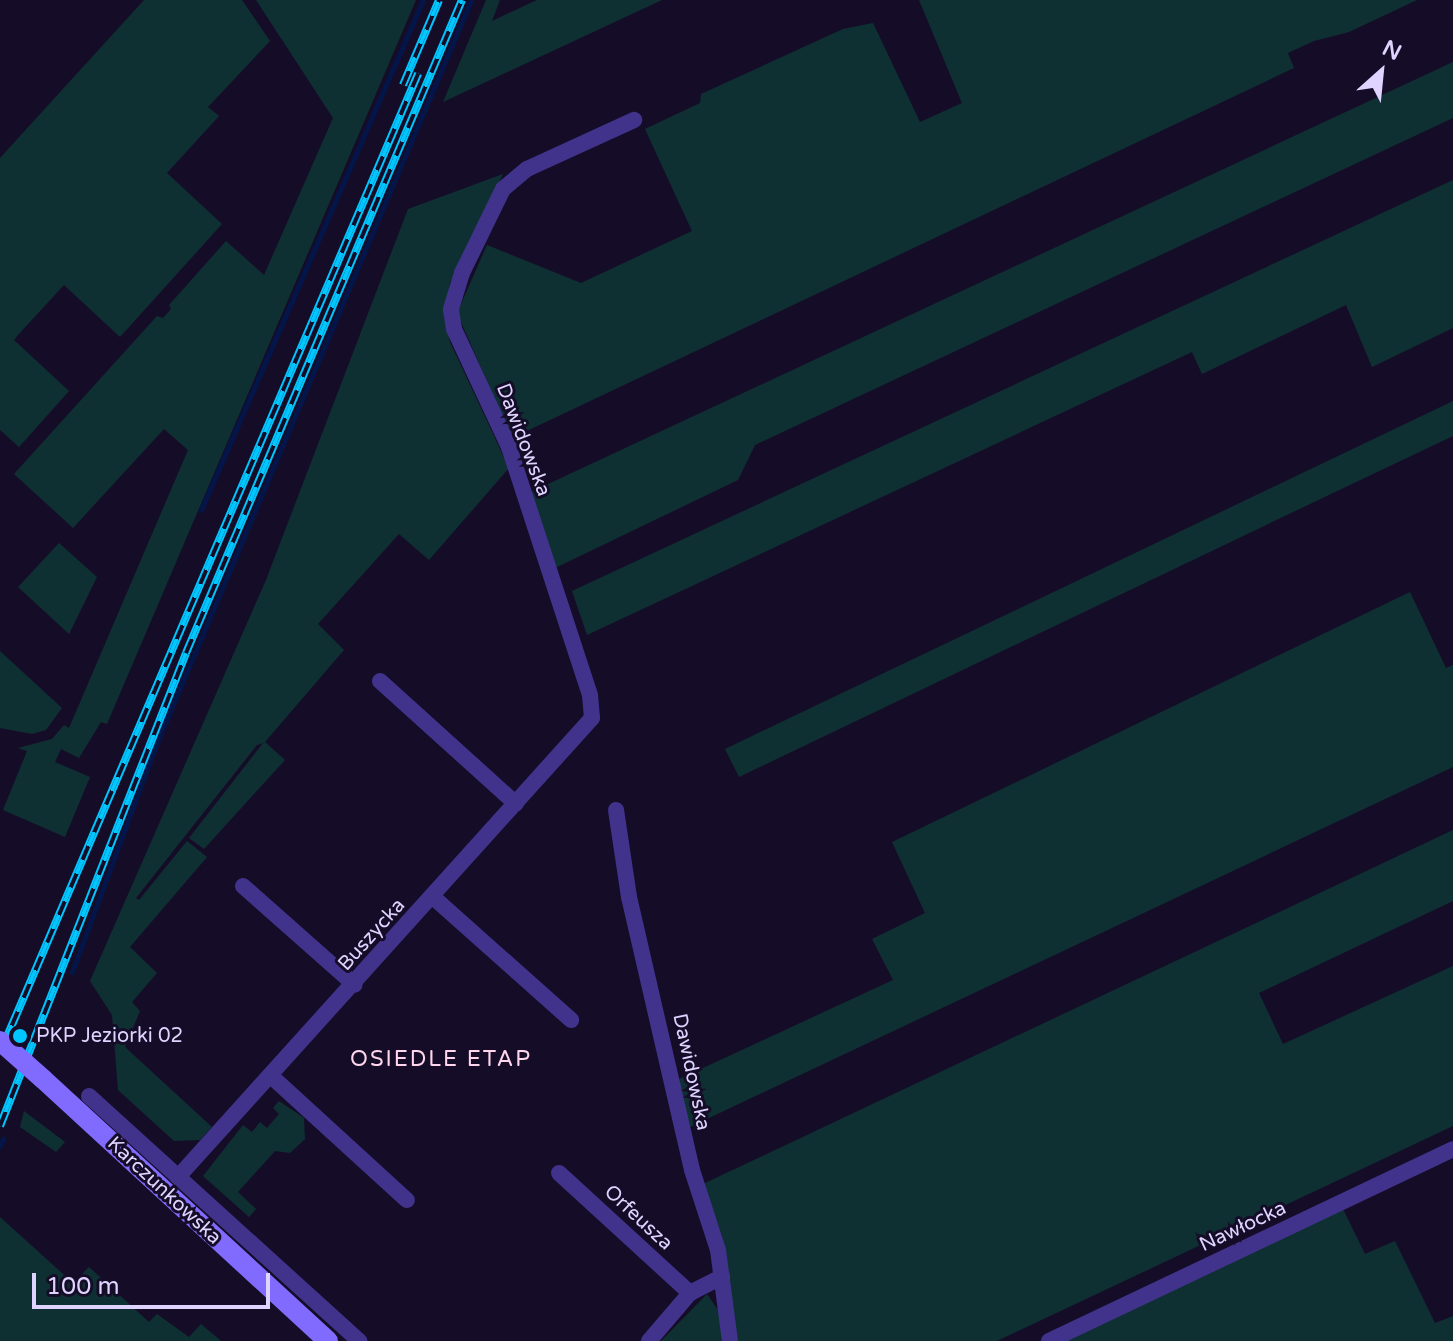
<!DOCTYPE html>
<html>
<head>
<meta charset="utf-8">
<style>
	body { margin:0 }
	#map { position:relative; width:1453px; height:1341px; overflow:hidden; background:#150d28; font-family:"Varela Round",sans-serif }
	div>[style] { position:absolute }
	.green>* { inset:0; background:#0f3033 }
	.stream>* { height:5px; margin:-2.5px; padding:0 2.5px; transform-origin:2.5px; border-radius:2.5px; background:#041549 }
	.street>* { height:16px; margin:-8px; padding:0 8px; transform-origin:8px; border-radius:8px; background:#41338c }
	.secondary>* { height:20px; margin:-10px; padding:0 10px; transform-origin:10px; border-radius:10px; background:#816bff }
	.rail>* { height:8px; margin-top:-4px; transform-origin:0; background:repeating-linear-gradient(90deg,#150d28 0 15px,#00c6ff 0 30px); box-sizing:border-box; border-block:2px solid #00c6ff }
	.secondary-bridge>* { height:20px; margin:-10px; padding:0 10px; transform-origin:10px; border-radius:10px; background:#816bff }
	.dots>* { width:22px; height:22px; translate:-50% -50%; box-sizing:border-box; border:4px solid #150d28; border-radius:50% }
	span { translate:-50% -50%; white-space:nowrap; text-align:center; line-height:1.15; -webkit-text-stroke:6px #150d28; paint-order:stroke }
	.street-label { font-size:20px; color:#ded4ff }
	.poi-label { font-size:20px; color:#ded4ff }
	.left { translate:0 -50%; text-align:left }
	.neighbourhood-label { font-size:22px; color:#ffd6eb; letter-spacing:2px }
	.north { position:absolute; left:1341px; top:32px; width:80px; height:80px; -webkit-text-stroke:6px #150d28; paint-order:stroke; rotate:27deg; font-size:22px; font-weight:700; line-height:32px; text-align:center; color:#ded4ff }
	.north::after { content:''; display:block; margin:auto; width:28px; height:36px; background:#ded4ff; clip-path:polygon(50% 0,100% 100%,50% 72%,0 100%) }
	.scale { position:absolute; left:32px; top:1273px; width:238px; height:36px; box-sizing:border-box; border:4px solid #ded4ff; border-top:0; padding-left:10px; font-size:24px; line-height:28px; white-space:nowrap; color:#ded4ff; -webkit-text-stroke:6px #150d28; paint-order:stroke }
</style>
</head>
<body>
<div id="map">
	<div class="green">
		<div style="clip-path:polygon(144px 0,242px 0,270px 41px,208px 107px,219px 116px,167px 173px,222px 224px,120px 337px,64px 285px,18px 335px,14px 340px,69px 391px,19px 447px,0 430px,0 158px)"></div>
		<div style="clip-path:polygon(256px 0,416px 0,107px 724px,101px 722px,79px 758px,61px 749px,55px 762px,90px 777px,65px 837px,3px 810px,27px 751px,18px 748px,52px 739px,64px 725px,69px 728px,188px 450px,164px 429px,73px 528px,14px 474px,157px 316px,163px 318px,171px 309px,169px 305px,226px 241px,264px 275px,333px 118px)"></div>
		<div style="clip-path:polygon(486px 0,500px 0,492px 21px,537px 0,662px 0,443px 102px)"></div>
		<div style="clip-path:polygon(919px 0,1417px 0,1349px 32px,1314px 41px,1288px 53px,1294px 68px,512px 438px,457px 313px,487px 245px,581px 283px,692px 231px,645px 129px,700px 103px,701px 94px,843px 29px,873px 23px,920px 122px,962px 103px)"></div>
		<div style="clip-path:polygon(1453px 62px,1453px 118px,755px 445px,738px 480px,555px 568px,531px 492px)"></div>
		<div style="clip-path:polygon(503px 174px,450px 283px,444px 316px,450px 342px,509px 468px,429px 560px,399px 534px,318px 624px,344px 650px,265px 742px,285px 760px,204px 849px,189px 838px,263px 743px,257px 745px,136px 898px,139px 900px,187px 841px,207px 857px,130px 947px,157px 973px,132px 1002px,140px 1011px,125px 1047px,212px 1127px,200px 1140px,174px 1141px,118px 1090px,112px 1015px,90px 981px,266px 580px,408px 209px)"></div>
		<div style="clip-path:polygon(1453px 180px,1453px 328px,1372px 367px,1346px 305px,1202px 374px,1192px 352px,587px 635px,572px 591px)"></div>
		<div style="clip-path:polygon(1453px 401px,1453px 436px,1333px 493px,739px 777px,725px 749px)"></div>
		<div style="clip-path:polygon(59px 543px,97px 577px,69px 634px,18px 587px)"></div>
		<div style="clip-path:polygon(1410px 592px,1446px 668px,1453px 665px,1453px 767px,690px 1127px,677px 1080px,893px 980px,872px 939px,925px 913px,892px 842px)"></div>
		<div style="clip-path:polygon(0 651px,62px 708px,46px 730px,32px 734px,0 728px)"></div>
		<div style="clip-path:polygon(1453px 830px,1453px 901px,1259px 993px,1283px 1044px,1453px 966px,1453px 1126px,997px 1341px,737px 1341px,722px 1236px,703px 1184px)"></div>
		<div style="clip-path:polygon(279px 1101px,304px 1118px,305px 1139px,290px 1153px,275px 1151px,238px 1192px,256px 1209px,249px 1217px,203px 1176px,243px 1125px,252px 1132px,260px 1122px,267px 1128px,279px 1114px,273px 1108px)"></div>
		<div style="clip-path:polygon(24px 1111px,65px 1142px,56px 1152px,20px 1127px)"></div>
		<div style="clip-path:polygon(1343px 1209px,1365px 1254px,1395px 1241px,1435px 1323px,1453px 1316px,1453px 1341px,1066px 1341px)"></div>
		<div style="clip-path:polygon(0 1217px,73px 1283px,89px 1267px,149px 1322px,157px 1314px,189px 1337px,201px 1324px,221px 1341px,0 1341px)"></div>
		<div style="clip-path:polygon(707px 1294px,720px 1313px,722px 1341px,661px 1341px)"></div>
	</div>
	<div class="stream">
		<div style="left:201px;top:510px;width:556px;rotate:-66.48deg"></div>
		<div style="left:72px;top:972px;width:247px;rotate:-69.7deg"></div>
		<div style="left:158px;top:740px;width:803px;rotate:-67.07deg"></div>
		<div style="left:0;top:1146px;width:8px;rotate:-67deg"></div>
	</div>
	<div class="street">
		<div style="left:380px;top:681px;width:183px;rotate:42.1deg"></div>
		<div style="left:616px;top:810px;width:88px;rotate:81.5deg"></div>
		<div style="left:629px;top:897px;width:280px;rotate:77deg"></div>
		<div style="left:692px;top:1170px;width:84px;rotate:72deg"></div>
		<div style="left:718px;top:1250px;width:92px;rotate:82.5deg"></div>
		<div style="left:243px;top:886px;width:149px;rotate:41.5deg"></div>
		<div style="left:433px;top:897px;width:185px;rotate:41.7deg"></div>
		<div style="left:271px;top:1076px;width:184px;rotate:42.4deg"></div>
		<div style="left:89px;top:1096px;width:365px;rotate:42.2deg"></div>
		<div style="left:559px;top:1173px;width:178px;rotate:42.5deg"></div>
		<div style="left:178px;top:1177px;width:618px;rotate:-47.95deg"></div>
		<div style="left:592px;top:718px;width:23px;rotate:-95deg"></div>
		<div style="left:590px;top:695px;width:261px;rotate:-108.1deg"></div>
		<div style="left:509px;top:447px;width:130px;rotate:-115deg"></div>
		<div style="left:454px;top:329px;width:20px;rotate:-99deg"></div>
		<div style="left:451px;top:309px;width:38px;rotate:-73deg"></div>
		<div style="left:462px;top:273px;width:93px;rotate:-64deg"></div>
		<div style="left:503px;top:189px;width:31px;rotate:-40deg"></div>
		<div style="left:527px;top:169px;width:118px;rotate:-24.6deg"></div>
		<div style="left:649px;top:1341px;width:63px;rotate:-49.5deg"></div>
		<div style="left:690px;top:1293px;width:36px;rotate:-27deg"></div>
		<div style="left:1049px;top:1341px;width:447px;rotate:-25.4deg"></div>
	</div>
	<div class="secondary">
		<div style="left:43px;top:1079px;width:387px;rotate:42.6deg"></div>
	</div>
	<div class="rail">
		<div style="left:403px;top:85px;width:92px;rotate:-67deg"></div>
		<div style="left:0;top:1053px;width:1065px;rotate:-66.88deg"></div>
		<div style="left:0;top:1126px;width:508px;rotate:-68.53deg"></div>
		<div style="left:186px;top:653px;width:709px;rotate:-67.09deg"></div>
	</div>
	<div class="secondary-bridge">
		<div style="left:0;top:1041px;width:57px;rotate:41.5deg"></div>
	</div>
	<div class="dots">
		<div style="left:20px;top:1036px;background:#00c6ff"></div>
	</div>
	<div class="street-label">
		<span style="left:523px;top:440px;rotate:69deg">Dawidowska</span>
		<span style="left:372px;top:935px;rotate:-48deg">Buszycka</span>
		<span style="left:691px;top:1072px;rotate:78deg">Dawidowska</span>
		<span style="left:164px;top:1191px;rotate:43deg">Karczunkowska</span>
		<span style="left:638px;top:1218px;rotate:43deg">Orfeusza</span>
		<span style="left:1243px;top:1227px;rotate:-25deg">Nawłocka</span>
	</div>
	<div class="poi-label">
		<span class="left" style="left:36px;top:1036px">PKP Jeziorki 02</span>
	</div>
	<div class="neighbourhood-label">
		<span style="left:441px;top:1060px">OSIEDLE ETAP</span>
	</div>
	<div class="north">N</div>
	<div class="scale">100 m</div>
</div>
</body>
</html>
